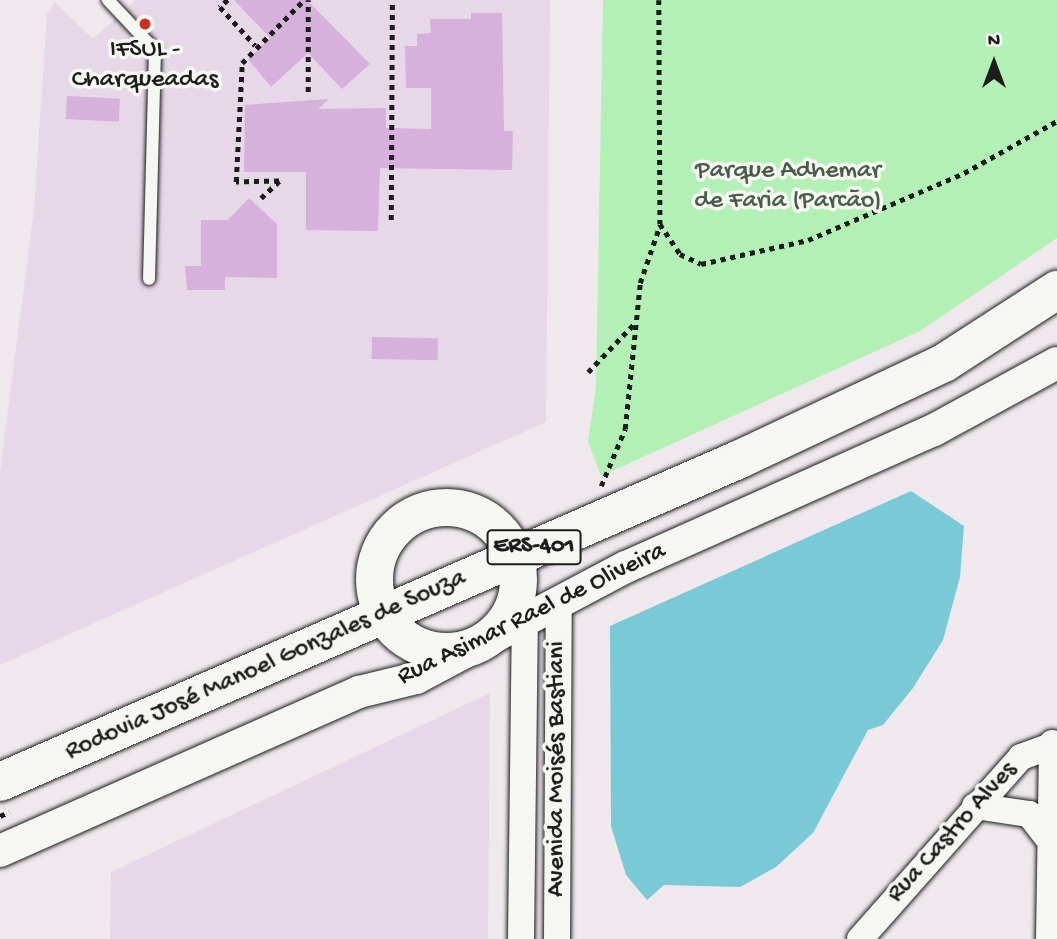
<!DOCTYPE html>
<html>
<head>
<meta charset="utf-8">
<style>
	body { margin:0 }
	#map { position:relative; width:1057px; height:939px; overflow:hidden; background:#efe8ed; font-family:"Gochi Hand",sans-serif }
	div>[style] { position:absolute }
	.built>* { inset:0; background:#e7d8e8 }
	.green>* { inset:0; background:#b3f0b5 }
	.water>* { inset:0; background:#7ac9d6 }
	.building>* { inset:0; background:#d5b1db; transform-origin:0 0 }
	.path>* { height:4.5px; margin-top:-2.25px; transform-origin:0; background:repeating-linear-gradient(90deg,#1c1c1c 0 5px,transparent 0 10px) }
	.roads { filter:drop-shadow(0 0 2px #1c1c1c) drop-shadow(0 0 2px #1c1c1c) }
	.service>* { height:12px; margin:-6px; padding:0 6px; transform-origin:6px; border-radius:6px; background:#f6f6f2 }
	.minor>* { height:26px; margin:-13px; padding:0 13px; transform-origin:13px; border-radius:13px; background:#f6f6f2 }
	.tertiary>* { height:32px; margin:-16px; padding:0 16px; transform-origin:16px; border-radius:16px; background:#f6f6f2 }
	.secondary>* { height:37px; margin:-18.5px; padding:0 18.5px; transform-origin:18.5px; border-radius:18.5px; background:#f6f6f2 }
	.secondary>.ring { margin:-18.5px; padding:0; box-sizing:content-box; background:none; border:37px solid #f6f6f2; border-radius:50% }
	.primary>* { height:38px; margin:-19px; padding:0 19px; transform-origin:19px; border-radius:19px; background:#f6f6f2 }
	.dots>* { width:19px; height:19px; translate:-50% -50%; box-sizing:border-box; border:4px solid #f6f6f2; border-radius:50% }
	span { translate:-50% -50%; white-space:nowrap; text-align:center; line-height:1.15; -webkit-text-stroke:7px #f6f6f2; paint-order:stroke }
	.shield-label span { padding:2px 5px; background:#f6f6f2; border:2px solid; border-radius:5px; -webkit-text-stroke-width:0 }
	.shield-label { font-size:24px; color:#1c1c1c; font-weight:700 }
	.poi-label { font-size:26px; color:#1c1c1c }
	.park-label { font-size:26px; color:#495c4a }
	.street-label { font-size:26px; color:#1c1c1c }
	.north { position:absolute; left:959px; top:28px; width:70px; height:70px; -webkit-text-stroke:5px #f6f6f2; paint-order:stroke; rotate:0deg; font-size:19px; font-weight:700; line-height:28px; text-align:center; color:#1c1c1c }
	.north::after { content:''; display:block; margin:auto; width:24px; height:32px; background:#1c1c1c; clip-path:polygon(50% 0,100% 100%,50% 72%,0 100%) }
</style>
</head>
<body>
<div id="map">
	<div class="built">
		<div style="clip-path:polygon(136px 0,550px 0,546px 422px,0 665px,0 472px,34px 209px,47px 14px,55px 2px,93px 39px)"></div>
		<div style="clip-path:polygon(490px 693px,488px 939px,110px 939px,111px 872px)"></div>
	</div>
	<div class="green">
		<div style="clip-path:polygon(603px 0,1057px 0,1057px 238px,920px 331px,601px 476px,588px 442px,596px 387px)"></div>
	</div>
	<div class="water">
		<div style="clip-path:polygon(911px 491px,964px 526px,960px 577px,943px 640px,913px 688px,883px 725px,868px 730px,813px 833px,776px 867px,740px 887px,664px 885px,647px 900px,626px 875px,611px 826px,610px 626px)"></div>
	</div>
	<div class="building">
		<div style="clip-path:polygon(234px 0,307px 0,370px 64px,342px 89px,308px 53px,271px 87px,248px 59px,270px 38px)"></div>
		<div style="clip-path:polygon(471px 13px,502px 13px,504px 131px,513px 131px,512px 170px,380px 168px,378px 231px,306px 230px,306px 172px,244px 172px,245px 105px,329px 99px,318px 109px,386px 108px,386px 128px,431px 129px,431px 88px,406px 88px,405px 46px,417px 46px,417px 34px,431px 33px,430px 19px,471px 19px)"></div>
		<div style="left:67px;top:96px;width:53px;height:23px;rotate:3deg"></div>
		<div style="clip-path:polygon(249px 198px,277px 224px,277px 278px,225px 277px,225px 290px,187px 290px,185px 266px,201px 266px,201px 220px,228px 220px)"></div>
		<div style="left:372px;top:337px;width:66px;height:22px;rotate:1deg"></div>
	</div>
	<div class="path">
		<div style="left:228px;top:0;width:11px;rotate:139deg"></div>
		<div style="left:220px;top:7px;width:52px;rotate:47.4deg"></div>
		<div style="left:659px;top:0;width:224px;rotate:89.7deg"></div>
		<div style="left:660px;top:224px;width:36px;rotate:56deg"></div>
		<div style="left:680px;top:254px;width:23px;rotate:25deg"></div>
		<div style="left:701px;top:264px;width:110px;rotate:-12.6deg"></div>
		<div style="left:808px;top:240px;width:170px;rotate:-23.2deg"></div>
		<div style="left:964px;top:173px;width:107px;rotate:-29.2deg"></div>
		<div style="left:308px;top:92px;width:92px;rotate:-90deg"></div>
		<div style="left:261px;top:198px;width:25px;rotate:-43deg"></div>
		<div style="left:279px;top:181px;width:43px;rotate:178.7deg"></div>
		<div style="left:236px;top:182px;width:119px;rotate:-87.1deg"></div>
		<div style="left:242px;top:63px;width:88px;rotate:-45.5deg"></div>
		<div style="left:391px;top:220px;width:220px;rotate:-89.7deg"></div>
		<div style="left:588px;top:372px;width:68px;rotate:-46.2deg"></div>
		<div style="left:601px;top:486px;width:62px;rotate:-67.2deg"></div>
		<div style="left:625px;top:429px;width:147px;rotate:-84.1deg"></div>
		<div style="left:640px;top:283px;width:61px;rotate:-71deg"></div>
		<div style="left:0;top:816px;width:10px;rotate:-24deg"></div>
	</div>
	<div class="roads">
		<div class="service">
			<div style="left:108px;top:0;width:69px;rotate:46.8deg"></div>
			<div style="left:155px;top:50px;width:229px;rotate:91.5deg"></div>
		</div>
		<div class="minor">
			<div style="left:975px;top:806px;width:55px;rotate:8.4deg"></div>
			<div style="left:1029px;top:814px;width:31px;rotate:52deg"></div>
			<div style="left:521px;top:939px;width:319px;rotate:-89.3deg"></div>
			<div style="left:557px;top:939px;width:339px;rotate:-89.7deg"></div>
			<div style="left:860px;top:939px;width:243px;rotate:-48.5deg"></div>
			<div style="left:1021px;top:757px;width:38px;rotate:-20deg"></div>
			<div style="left:1049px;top:939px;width:196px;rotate:-89.1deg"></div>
		</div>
		<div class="tertiary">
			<div style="left:0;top:851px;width:393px;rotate:-23.9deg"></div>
			<div style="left:359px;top:692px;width:59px;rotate:-13.8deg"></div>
			<div style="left:416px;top:678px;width:238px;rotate:-27.9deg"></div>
			<div style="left:626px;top:567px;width:337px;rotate:-24deg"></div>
			<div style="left:934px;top:430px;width:140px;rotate:-28.6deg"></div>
		</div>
		<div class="secondary">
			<div class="ring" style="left:374px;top:507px;width:107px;height:107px"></div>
		</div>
		<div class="primary">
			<div style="left:0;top:782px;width:807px;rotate:-23.58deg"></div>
			<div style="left:740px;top:459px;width:225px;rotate:-25.2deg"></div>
			<div style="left:944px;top:363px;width:135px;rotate:-32.9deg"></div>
		</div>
	</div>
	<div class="dots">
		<div style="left:145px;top:24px;background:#c8321e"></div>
	</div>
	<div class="shield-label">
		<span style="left:534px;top:547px">ERS-401</span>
	</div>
	<div class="poi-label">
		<span style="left:145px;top:66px">IFSUL -<br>Charqueadas</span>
	</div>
	<div class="park-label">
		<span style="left:788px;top:187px">Parque Adhemar<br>de Faria (Parcão)</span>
	</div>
	<div class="street-label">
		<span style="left:532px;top:615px;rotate:-26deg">Rua Asimar Rael de Oliveira</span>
		<span style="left:266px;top:666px;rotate:-24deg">Rodovia José Manoel Gonzales de Souza</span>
		<span style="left:558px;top:769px;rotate:-90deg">Avenida Moisés Bastiani</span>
		<span style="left:953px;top:833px;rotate:-48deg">Rua Castro Alves</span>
	</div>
	<div class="north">N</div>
</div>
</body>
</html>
